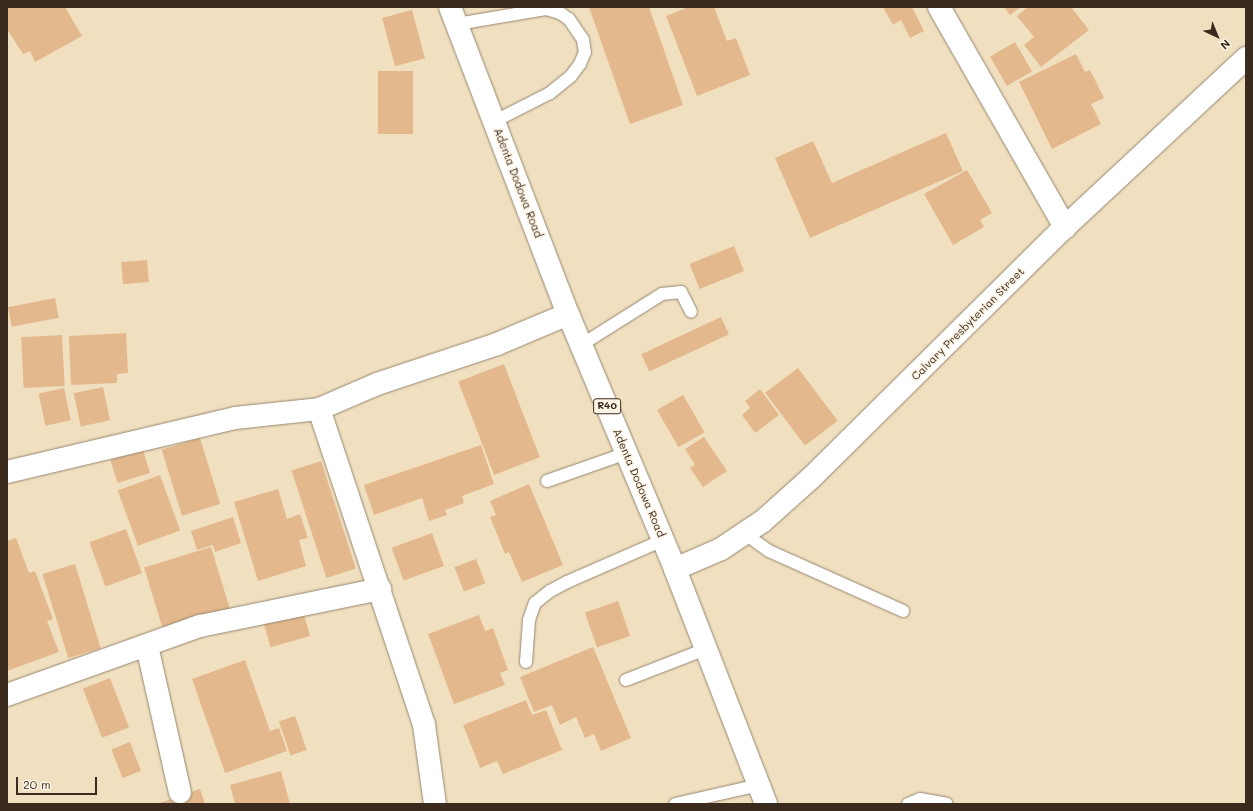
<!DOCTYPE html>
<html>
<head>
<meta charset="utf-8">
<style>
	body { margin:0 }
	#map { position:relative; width:1253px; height:811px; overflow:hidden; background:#f0e0c0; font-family:Mali,sans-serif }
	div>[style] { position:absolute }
	.building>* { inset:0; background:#e4b88d; transform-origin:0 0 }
	.roads { filter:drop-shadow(0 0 1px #96856f) drop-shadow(0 0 1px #96856f) }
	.lane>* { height:12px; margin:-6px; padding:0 6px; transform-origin:6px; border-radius:6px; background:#fff }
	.street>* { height:22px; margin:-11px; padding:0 11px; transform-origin:11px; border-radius:11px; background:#fff }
	.primary>* { height:22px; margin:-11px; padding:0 11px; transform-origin:11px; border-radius:11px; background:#fff }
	span { translate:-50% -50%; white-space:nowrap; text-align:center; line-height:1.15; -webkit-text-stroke:3.5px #fcf5e5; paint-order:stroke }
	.shield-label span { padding:1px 3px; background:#fcf5e5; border:1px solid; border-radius:3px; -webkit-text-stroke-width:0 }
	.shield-label { font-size:10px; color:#3b2a1e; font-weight:700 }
	.street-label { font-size:11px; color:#3b2a1e }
	.frame { position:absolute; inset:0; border:8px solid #3b2a1e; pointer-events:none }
	.north { position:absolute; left:1197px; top:16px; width:40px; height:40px; -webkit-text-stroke:3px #fcf5e5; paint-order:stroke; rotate:136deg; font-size:11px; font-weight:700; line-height:16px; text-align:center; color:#3b2a1e }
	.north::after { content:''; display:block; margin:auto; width:14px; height:18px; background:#3b2a1e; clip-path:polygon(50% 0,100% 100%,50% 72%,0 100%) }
	.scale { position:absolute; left:16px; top:777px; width:81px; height:18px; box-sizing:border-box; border:2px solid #3b2a1e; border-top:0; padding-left:5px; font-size:12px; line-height:14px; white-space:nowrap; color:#3b2a1e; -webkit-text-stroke:3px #fcf5e5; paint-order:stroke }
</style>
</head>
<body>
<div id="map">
	<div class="building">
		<div style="clip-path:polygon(7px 7px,65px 7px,82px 36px,35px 62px,30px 51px,23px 54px,7px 29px)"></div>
		<div style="clip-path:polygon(589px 7px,649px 7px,683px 105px,630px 124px)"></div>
		<div style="clip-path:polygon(689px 7px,714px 7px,727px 41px,736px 38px,750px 75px,697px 96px,666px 16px)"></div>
		<div style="clip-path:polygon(883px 7px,912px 7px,924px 31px,910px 38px,901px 20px,893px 25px)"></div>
		<div style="clip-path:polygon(1004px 7px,1021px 7px,1010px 15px)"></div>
		<div style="clip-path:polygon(1028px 7px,1071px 7px,1089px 30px,1041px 67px,1024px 45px,1034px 37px,1017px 16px)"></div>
		<div style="left:412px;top:10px;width:50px;height:31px;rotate:75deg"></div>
		<div style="left:1015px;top:42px;width:34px;height:29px;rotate:60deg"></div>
		<div style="clip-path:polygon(1076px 54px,1085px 72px,1090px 70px,1104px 98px,1091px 104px,1101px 124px,1052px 149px,1019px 82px)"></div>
		<div style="left:378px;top:71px;width:35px;height:63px"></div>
		<div style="clip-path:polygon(946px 133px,963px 171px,810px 238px,775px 158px,813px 141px,832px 183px)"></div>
		<div style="clip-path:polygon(967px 170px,992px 213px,980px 220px,984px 227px,953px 245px,924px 194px)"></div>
		<div style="left:734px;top:246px;width:27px;height:48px;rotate:68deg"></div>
		<div style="left:147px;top:260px;width:22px;height:26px;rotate:85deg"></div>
		<div style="left:55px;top:298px;width:20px;height:48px;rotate:79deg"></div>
		<div style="left:721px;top:317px;width:19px;height:88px;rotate:65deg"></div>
		<div style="clip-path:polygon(126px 333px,128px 373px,117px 374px,117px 383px,71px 385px,69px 336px)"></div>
		<div style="left:62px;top:335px;width:51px;height:41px;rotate:87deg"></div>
		<div style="left:504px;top:364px;width:100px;height:49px;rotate:69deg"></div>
		<div style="left:798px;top:368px;width:66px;height:41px;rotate:53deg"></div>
		<div style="left:103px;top:387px;width:34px;height:30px;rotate:78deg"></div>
		<div style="left:64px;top:388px;width:33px;height:26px;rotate:78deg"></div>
		<div style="clip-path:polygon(760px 389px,779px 415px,755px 433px,742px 415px,750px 408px,745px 401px)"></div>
		<div style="left:683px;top:395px;width:43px;height:30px;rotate:60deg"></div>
		<div style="clip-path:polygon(704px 437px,727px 471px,703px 487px,690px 468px,695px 465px,685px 449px)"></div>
		<div style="left:200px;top:438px;width:69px;height:40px;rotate:73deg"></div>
		<div style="clip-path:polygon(481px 445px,494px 484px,462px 496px,464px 503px,445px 510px,447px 515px,429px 521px,422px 498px,374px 515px,364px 485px)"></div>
		<div style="left:143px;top:450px;width:24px;height:34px;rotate:73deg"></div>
		<div style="left:321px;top:461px;width:113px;height:31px;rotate:72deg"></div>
		<div style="left:160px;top:475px;width:59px;height:45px;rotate:70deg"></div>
		<div style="clip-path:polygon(529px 484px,563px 565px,522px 582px,509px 552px,505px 554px,490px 517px,496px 515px,490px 501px)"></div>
		<div style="clip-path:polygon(278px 489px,287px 519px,300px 514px,308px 538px,299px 540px,306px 566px,258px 581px,234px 502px)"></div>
		<div style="clip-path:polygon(233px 517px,241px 543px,215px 552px,213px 545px,197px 550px,191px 531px)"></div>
		<div style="left:126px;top:529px;width:47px;height:39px;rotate:70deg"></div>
		<div style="left:432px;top:533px;width:35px;height:43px;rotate:70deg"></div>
		<div style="clip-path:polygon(16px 538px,29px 573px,35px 571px,53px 619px,47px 621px,59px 652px,7px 671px,7px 541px)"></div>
		<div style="left:211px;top:547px;width:68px;height:70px;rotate:73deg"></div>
		<div style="left:476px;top:559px;width:26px;height:23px;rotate:69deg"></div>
		<div style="left:75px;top:564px;width:88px;height:34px;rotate:73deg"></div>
		<div style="left:618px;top:601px;width:37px;height:35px;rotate:71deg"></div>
		<div style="left:302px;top:608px;width:29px;height:41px;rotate:74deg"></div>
		<div style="clip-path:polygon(479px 615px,485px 631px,493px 628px,508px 670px,500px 673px,505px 685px,454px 704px,428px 634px)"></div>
		<div style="clip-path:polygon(593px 647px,631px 738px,601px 751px,594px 734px,585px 738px,576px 717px,560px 725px,552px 705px,534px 712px,520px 677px)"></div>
		<div style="clip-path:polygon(245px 660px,270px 731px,279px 728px,287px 751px,225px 773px,192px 679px)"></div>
		<div style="left:110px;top:678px;width:53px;height:29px;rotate:69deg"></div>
		<div style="clip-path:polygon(526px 700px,532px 715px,546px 710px,562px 750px,503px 774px,497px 761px,480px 768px,463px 725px)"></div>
		<div style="left:295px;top:716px;width:36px;height:17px;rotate:71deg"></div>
		<div style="left:130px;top:742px;width:31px;height:20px;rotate:69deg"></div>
		<div style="clip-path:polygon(281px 771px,290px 804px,235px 804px,230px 785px)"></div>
		<div style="clip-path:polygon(200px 789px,205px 804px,157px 804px)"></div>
	</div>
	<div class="roads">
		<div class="lane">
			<div style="left:457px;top:24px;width:90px;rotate:-9.6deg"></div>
			<div style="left:546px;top:9px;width:15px;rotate:16deg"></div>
			<div style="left:560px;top:13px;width:11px;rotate:34deg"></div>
			<div style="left:569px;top:19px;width:25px;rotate:56deg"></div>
			<div style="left:583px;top:40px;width:12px;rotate:81deg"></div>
			<div style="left:585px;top:52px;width:13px;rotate:113deg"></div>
			<div style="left:580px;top:64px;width:15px;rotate:127deg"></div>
			<div style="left:571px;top:76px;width:27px;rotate:141deg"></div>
			<div style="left:550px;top:93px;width:62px;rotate:153deg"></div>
			<div style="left:581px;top:345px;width:96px;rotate:-32.2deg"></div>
			<div style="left:662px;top:294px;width:19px;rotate:-6deg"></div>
			<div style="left:681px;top:292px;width:22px;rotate:63deg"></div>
			<div style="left:547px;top:481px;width:85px;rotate:-19.3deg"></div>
			<div style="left:744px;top:533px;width:31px;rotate:36deg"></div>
			<div style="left:769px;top:551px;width:147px;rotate:24.1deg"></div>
			<div style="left:526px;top:662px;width:42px;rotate:-85.9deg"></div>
			<div style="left:529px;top:620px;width:18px;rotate:-71deg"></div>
			<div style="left:535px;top:603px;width:19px;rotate:-39deg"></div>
			<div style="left:550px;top:591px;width:19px;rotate:-28deg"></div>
			<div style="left:567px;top:582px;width:105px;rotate:-23.6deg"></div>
			<div style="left:626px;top:680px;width:86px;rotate:-21.2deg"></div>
			<div style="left:675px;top:804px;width:86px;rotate:-12.7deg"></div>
			<div style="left:908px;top:804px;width:13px;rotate:-23deg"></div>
			<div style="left:920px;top:799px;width:27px;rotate:10deg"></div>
		</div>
		<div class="street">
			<div style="left:939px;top:7px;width:254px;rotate:60.2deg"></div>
			<div style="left:319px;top:409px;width:333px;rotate:71.6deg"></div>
			<div style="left:424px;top:725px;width:80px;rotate:82.1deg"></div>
			<div style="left:7px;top:472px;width:234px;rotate:-13.3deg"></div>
			<div style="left:235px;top:418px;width:84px;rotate:-6.1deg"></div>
			<div style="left:319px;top:409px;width:63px;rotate:-23.3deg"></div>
			<div style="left:377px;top:384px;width:126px;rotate:-18.4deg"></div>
			<div style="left:497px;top:344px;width:77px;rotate:-22.9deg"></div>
			<div style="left:675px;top:569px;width:50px;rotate:-23.5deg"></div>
			<div style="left:721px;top:549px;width:50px;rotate:-33.7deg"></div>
			<div style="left:763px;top:521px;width:64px;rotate:-41.9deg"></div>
			<div style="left:811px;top:478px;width:357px;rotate:-44.7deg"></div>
			<div style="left:1065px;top:227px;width:248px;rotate:-43deg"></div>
			<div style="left:147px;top:646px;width:150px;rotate:77.3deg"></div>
			<div style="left:7px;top:695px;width:205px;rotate:-19.7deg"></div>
			<div style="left:200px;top:626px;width:184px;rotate:-11.6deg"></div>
		</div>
		<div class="primary">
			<div style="left:450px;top:7px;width:329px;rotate:69deg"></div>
			<div style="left:568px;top:314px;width:277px;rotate:67.2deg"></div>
			<div style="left:675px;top:569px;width:252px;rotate:68.8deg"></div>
		</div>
	</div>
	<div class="shield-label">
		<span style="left:607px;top:406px">R40</span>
	</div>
	<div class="street-label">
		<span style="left:518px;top:183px;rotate:69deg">Adenta Dodowa Road</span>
		<span style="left:968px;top:324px;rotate:-45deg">Calvary Presbyterian Street</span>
		<span style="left:639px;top:483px;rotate:67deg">Adenta Dodowa Road</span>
	</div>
	<div class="frame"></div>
	<div class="north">N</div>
	<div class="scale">20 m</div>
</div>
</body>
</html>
